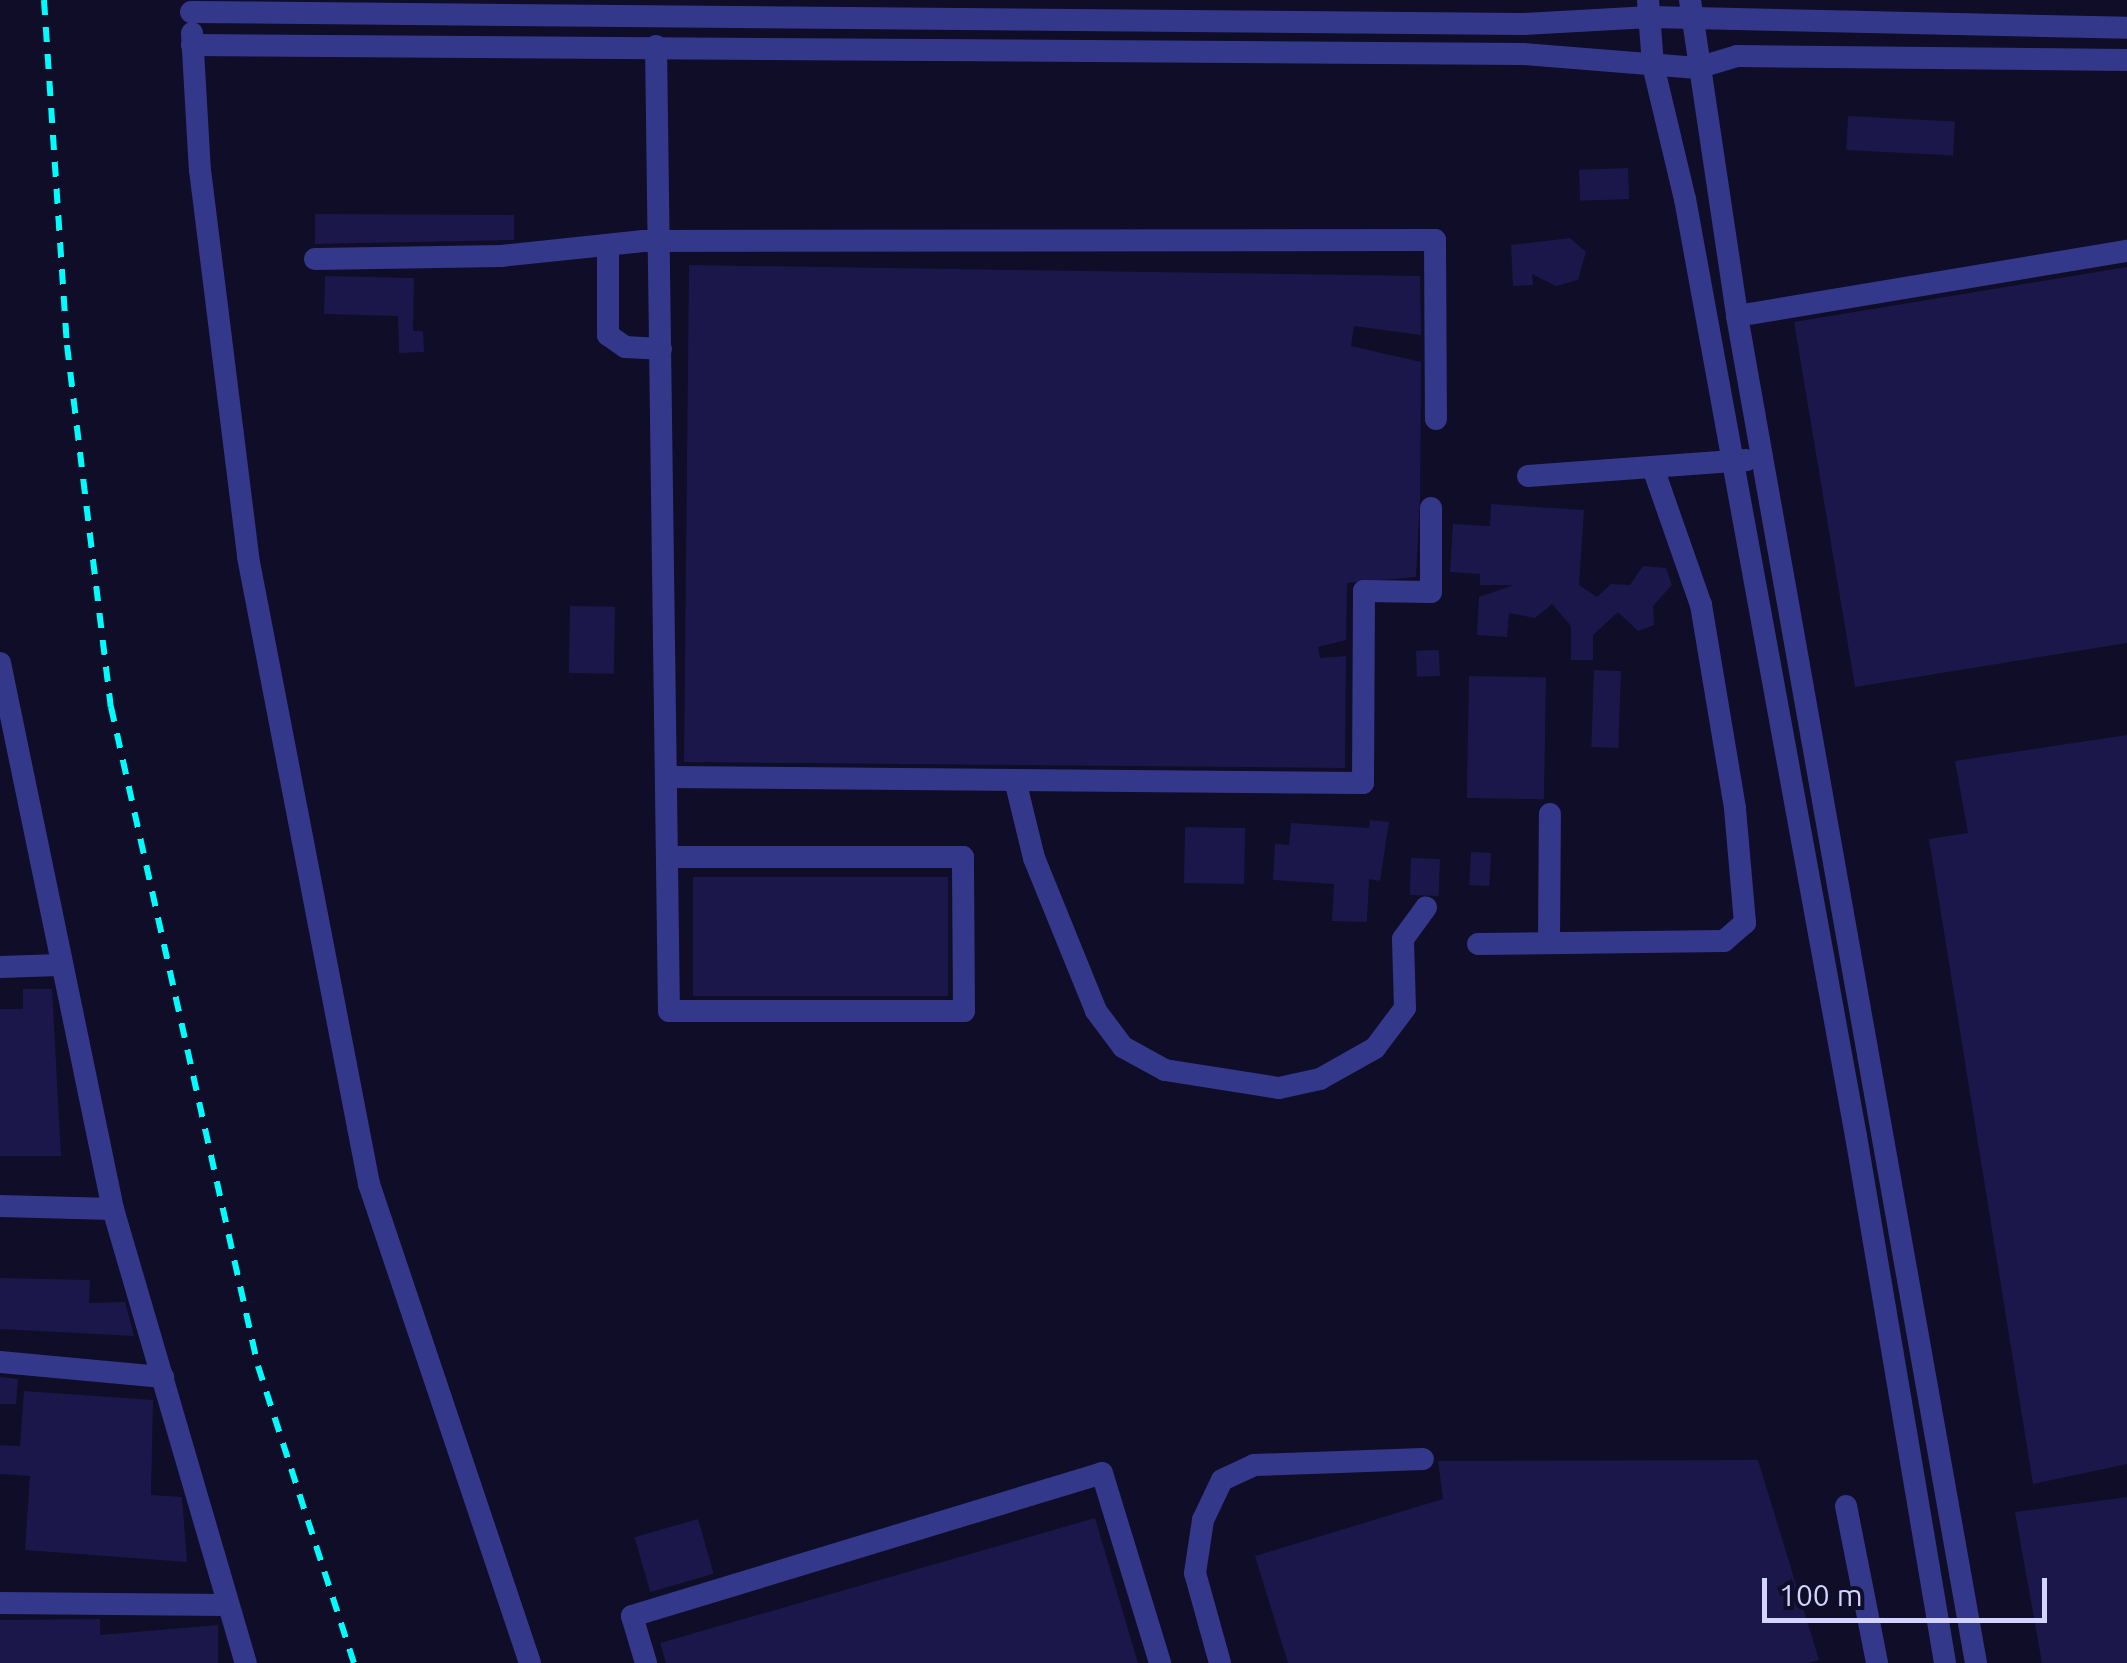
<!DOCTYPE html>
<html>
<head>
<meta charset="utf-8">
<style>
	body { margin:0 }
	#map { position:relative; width:2127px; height:1663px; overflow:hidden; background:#0f0d27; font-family:Ubuntu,sans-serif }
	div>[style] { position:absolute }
	.building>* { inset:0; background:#1c174a; transform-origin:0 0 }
	.minor>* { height:22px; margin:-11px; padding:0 11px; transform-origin:11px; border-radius:11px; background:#33388b }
	.rail>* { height:6px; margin-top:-3px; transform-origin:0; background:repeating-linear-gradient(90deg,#00fdfe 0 15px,transparent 0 27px) }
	span { translate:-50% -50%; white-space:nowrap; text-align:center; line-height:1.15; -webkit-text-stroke:8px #0f0d27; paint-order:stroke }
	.scale { position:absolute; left:1762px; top:1578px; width:285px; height:45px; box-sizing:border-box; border:5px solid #d4d3ff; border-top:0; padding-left:12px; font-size:30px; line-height:35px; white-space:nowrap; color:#d4d3ff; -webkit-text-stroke:8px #0f0d27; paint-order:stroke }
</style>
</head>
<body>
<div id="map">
	<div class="building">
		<div style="left:1848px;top:116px;width:107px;height:34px;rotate:3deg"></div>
		<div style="left:1628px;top:168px;width:31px;height:49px;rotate:88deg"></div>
		<div style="clip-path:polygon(315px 214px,514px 215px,514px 240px,315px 244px)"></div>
		<div style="clip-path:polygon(1570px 238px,1586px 252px,1578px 280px,1556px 286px,1532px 274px,1533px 285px,1513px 286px,1511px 245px)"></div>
		<div style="clip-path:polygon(689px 265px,1420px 276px,1421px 335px,1354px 326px,1351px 346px,1421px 362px,1420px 498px,1416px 577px,1347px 583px,1346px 640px,1318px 647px,1320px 658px,1346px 656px,1345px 768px,684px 762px)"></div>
		<div style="clip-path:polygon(2127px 267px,2127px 643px,1855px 687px,1794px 322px)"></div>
		<div style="clip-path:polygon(325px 276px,414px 278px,413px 331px,423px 331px,424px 352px,399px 353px,398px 316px,324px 314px)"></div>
		<div style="clip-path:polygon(1491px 504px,1584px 510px,1579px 585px,1597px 597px,1611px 584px,1630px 585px,1643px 566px,1666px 568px,1672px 585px,1653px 606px,1654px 625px,1638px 631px,1618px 612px,1593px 635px,1593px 660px,1571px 660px,1571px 626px,1552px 604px,1535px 618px,1509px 613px,1507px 637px,1477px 635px,1479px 597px,1514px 585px,1480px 585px,1480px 574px,1450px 572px,1453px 524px,1490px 526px)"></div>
		<div style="left:570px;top:606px;width:45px;height:67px;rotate:1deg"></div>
		<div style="left:1439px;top:650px;width:26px;height:23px;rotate:88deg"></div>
		<div style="left:1594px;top:670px;width:27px;height:77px;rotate:2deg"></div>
		<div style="left:1469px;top:676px;width:77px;height:122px;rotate:1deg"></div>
		<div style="clip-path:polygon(2127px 735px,2127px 1464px,2033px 1484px,1929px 839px,1968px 833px,1955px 761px)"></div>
		<div style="clip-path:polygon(1370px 820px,1389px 822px,1380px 881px,1369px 879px,1367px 922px,1332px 921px,1334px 884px,1273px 880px,1275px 844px,1289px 845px,1291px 823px,1369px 828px)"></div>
		<div style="left:1185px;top:827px;width:60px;height:56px;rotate:1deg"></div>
		<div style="left:1471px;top:852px;width:20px;height:33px;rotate:3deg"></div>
		<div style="left:1411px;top:858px;width:29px;height:37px;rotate:2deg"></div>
		<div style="left:693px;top:877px;width:255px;height:119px"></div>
		<div style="clip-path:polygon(23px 989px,52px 989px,61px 1156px,0 1156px,0 1009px,23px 1009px)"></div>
		<div style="clip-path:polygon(0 1278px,90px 1280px,89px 1303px,125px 1302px,134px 1336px,0 1329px)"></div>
		<div style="clip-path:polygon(0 1377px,18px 1379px,16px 1404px,0 1404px)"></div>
		<div style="clip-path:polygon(24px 1391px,153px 1400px,151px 1495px,182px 1497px,187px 1562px,25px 1550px,30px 1476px,0 1474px,0 1445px,20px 1446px)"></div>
		<div style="clip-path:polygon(1758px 1460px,1819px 1660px,1808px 1663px,1288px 1663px,1255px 1556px,1443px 1499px,1438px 1461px)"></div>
		<div style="clip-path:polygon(2127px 1497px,2127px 1663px,2042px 1663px,2015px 1512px)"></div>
		<div style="clip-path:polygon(1095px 1518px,1138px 1663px,666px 1663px,660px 1643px)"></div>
		<div style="left:698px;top:1519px;width:57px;height:66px;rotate:74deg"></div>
		<div style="clip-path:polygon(100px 1619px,100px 1635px,218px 1625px,218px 1663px,0 1663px,0 1620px)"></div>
	</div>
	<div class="minor">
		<div style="left:1648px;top:0;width:65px;rotate:85.6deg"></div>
		<div style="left:1653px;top:65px;width:138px;rotate:76.6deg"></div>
		<div style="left:1685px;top:199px;width:952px;rotate:79.66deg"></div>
		<div style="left:1856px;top:1136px;width:534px;rotate:80.41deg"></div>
		<div style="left:1690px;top:0;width:319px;rotate:81.5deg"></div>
		<div style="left:1737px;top:316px;width:1368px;rotate:79.94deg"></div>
		<div style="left:191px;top:12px;width:1332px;rotate:0.52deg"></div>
		<div style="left:1523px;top:24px;width:127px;rotate:-3.2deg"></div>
		<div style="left:1650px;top:17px;width:477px;rotate:1.3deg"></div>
		<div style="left:192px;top:33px;width:137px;rotate:86.7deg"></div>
		<div style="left:200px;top:170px;width:390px;rotate:82.9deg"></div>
		<div style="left:248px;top:557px;width:639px;rotate:79.08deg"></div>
		<div style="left:369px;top:1184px;width:505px;rotate:71.42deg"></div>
		<div style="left:192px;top:45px;width:1331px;rotate:0.39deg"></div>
		<div style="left:1523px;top:54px;width:175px;rotate:4.6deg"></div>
		<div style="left:1697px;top:68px;width:42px;rotate:-16.7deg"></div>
		<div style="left:1737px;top:56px;width:390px;rotate:0.6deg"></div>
		<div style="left:656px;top:46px;width:965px;rotate:89.23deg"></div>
		<div style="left:669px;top:1011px;width:295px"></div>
		<div style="left:964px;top:1011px;width:154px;rotate:-90.4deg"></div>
		<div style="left:963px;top:857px;width:294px;rotate:180deg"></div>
		<div style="left:608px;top:247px;width:88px;rotate:90deg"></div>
		<div style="left:608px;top:335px;width:21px;rotate:35deg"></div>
		<div style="left:625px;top:347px;width:36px;rotate:3deg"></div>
		<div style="left:315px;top:259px;width:186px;rotate:-0.9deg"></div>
		<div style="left:501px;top:256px;width:143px;rotate:-6deg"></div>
		<div style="left:643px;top:241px;width:792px;rotate:-0.07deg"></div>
		<div style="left:1435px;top:240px;width:179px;rotate:89.7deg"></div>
		<div style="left:1737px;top:316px;width:395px;rotate:-9.5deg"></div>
		<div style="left:1528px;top:476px;width:219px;rotate:-4.2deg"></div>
		<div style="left:0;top:663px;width:558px;rotate:78.31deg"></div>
		<div style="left:113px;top:1209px;width:473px;rotate:73.7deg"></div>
		<div style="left:668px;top:777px;width:695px;rotate:0.49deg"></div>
		<div style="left:1363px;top:783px;width:192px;rotate:-89.7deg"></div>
		<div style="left:1364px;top:591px;width:67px;rotate:0.9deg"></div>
		<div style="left:1431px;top:592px;width:84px;rotate:-90deg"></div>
		<div style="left:1015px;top:780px;width:80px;rotate:76.3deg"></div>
		<div style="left:1034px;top:858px;width:165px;rotate:67.9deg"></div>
		<div style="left:1096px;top:1011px;width:45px;rotate:53.1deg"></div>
		<div style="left:1123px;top:1047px;width:48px;rotate:28.7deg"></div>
		<div style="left:1165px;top:1070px;width:115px;rotate:9deg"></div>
		<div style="left:1279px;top:1088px;width:42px;rotate:-12.4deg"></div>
		<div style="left:1320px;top:1079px;width:63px;rotate:-29.4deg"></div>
		<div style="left:1375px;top:1048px;width:50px;rotate:-53.1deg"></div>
		<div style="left:1405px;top:1008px;width:69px;rotate:-91.7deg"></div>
		<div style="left:1403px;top:939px;width:39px;rotate:-54deg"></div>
		<div style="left:1549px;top:943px;width:129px;rotate:-89.6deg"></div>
		<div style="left:1478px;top:944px;width:246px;rotate:-0.7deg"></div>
		<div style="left:1724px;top:941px;width:28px;rotate:-41deg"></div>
		<div style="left:1745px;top:923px;width:115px;rotate:-95deg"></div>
		<div style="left:1735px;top:808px;width:206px;rotate:-99.5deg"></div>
		<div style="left:1701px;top:605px;width:145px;rotate:-109.3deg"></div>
		<div style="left:0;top:967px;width:59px;rotate:-1.9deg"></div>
		<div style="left:0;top:1206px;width:113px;rotate:1.5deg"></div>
		<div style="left:0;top:1362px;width:164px;rotate:5.3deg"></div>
		<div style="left:1846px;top:1506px;width:160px;rotate:78.8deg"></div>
		<div style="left:0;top:1603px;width:226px;rotate:0.5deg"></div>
		<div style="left:646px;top:1663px;width:49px;rotate:-106.6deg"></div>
		<div style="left:632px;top:1616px;width:491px;rotate:-16.9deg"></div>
		<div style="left:1102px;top:1473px;width:199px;rotate:73deg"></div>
		<div style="left:1220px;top:1663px;width:93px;rotate:-105.5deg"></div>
		<div style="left:1195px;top:1573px;width:54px;rotate:-81.4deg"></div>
		<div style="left:1203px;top:1520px;width:44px;rotate:-64.6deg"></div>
		<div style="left:1222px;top:1480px;width:35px;rotate:-25deg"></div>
		<div style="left:1254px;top:1465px;width:169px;rotate:-2deg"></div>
	</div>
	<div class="rail">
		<div style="left:44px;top:0;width:346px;rotate:86.2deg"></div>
		<div style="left:67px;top:345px;width:365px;rotate:83.1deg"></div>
		<div style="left:111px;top:707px;width:675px;rotate:77.43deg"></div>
		<div style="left:258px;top:1366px;width:312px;rotate:72.1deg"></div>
	</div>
	<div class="scale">100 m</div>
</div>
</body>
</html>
